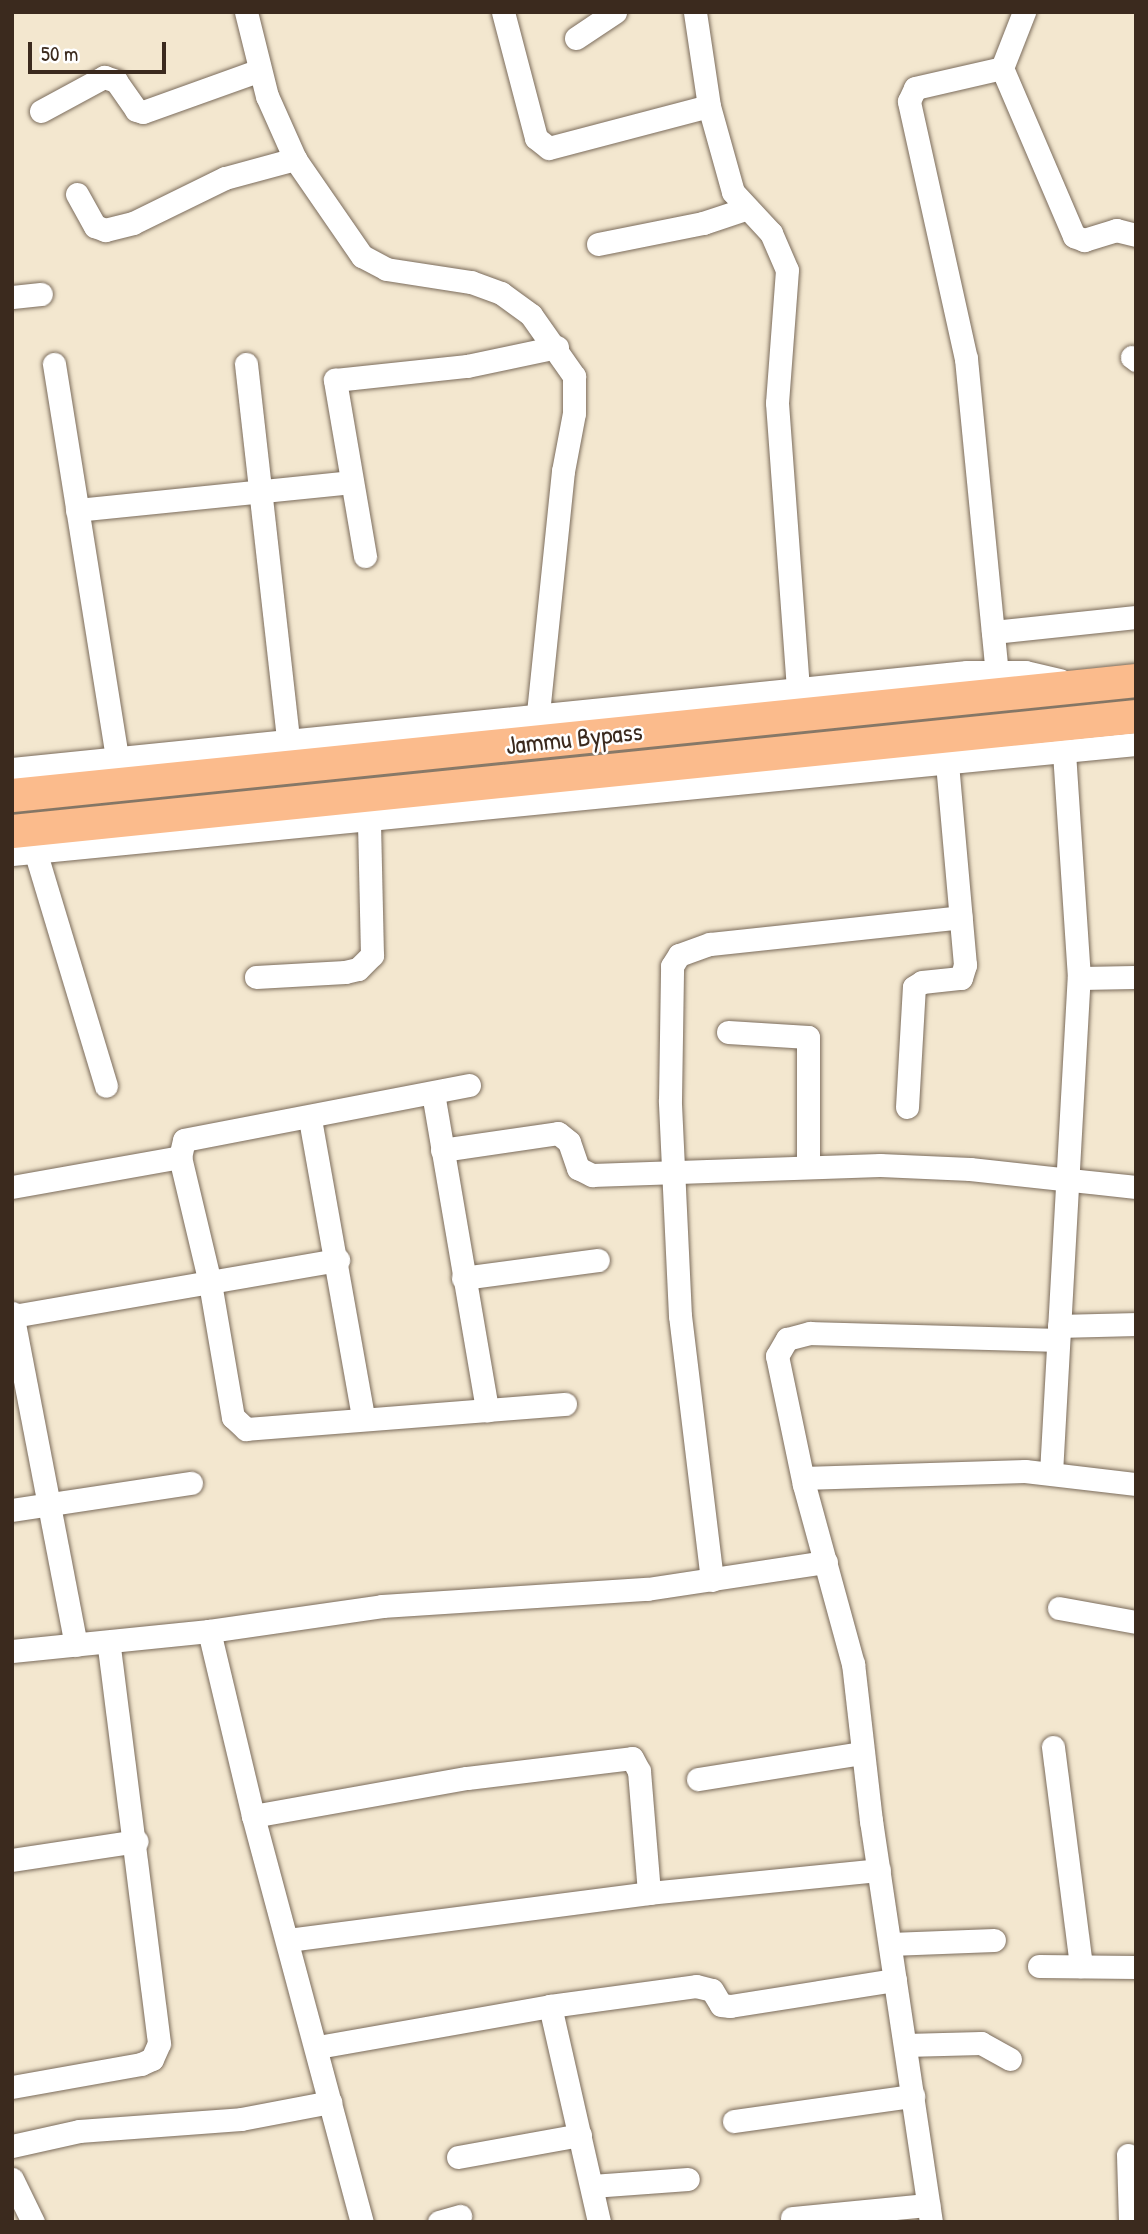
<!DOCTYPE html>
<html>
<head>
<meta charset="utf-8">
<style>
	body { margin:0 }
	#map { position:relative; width:1148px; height:2234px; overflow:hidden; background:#f3e7cf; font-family:"Patrick Hand",sans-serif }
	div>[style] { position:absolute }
	.roads { filter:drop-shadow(0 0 2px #7b6c5c) drop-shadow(0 0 2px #7b6c5c) }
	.minor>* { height:23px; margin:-11.5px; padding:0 11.5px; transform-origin:11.5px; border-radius:11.5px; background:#fff }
	.highway>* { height:33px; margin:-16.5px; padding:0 16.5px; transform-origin:16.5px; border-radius:16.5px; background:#fbbb8c }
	span { translate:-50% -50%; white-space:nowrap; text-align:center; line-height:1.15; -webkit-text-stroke:5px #fff; paint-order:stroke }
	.street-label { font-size:26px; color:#3b2a1e }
	.frame { position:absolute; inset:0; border:14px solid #3b2a1e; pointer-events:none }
	.scale { position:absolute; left:28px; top:42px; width:138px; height:32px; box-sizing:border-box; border:4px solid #3b2a1e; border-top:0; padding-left:9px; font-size:21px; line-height:24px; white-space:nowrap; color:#3b2a1e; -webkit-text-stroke:5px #fff; paint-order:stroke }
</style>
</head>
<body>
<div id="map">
	<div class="roads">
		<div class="minor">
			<div style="left:246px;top:12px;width:87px;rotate:76deg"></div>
			<div style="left:267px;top:96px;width:69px;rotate:66deg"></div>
			<div style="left:295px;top:159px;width:118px;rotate:55.4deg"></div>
			<div style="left:362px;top:256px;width:27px;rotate:28deg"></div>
			<div style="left:386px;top:269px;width:86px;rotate:8.7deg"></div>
			<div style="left:471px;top:282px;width:32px;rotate:20deg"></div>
			<div style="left:501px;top:293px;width:37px;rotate:36deg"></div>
			<div style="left:531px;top:315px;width:75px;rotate:54.8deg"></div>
			<div style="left:574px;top:376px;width:37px;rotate:90deg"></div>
			<div style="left:574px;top:413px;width:59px;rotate:100.7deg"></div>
			<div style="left:563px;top:471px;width:245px;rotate:95.9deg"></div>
			<div style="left:503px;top:12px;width:130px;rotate:75.3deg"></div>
			<div style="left:536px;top:138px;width:16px;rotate:38deg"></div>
			<div style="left:549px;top:148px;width:165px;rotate:-14.7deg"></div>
			<div style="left:709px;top:106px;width:95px;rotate:-98.5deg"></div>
			<div style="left:576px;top:38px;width:47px;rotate:-33.7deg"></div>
			<div style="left:1002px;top:68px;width:183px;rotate:66.8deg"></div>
			<div style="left:1074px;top:236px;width:11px;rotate:22deg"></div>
			<div style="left:1084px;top:240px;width:34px;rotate:-17deg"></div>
			<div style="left:1116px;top:230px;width:21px;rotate:14deg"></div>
			<div style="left:709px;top:106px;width:89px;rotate:74.4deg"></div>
			<div style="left:733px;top:192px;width:56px;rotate:47.2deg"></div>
			<div style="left:771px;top:233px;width:40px;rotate:66.6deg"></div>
			<div style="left:787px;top:270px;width:133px;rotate:94.3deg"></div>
			<div style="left:777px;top:403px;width:289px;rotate:85.8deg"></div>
			<div style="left:41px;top:111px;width:72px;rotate:-28.4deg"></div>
			<div style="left:104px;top:77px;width:13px;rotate:18deg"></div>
			<div style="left:116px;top:81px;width:35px;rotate:55deg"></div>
			<div style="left:136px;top:110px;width:7px;rotate:16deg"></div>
			<div style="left:143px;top:112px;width:124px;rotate:-19.7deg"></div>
			<div style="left:77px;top:194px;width:37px;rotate:61deg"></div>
			<div style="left:95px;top:226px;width:11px;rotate:22deg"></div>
			<div style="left:105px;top:230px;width:29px;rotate:-14deg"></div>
			<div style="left:133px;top:223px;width:102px;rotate:-26.1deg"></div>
			<div style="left:225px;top:178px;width:73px;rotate:-15.2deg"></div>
			<div style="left:598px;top:244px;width:107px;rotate:-11.3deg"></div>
			<div style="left:703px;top:223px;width:44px;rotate:-18.4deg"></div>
			<div style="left:12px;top:297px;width:29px;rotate:-6deg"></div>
			<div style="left:1132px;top:357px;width:5px;rotate:37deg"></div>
			<div style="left:54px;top:364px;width:399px;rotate:80.9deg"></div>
			<div style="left:246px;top:364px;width:377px;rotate:83.6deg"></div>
			<div style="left:77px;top:510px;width:275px;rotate:-5.8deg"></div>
			<div style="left:365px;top:556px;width:179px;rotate:-99.7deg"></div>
			<div style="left:335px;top:380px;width:133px;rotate:-6.1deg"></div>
			<div style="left:467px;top:366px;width:92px;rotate:-11.9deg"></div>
			<div style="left:993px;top:632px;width:144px;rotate:-6deg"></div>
			<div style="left:998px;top:685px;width:328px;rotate:-95.6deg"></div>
			<div style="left:966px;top:359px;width:264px;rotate:-102.5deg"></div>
			<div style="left:909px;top:101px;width:14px;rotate:-65deg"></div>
			<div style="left:915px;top:88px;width:89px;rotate:-12.9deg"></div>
			<div style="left:1002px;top:68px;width:60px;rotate:-68.6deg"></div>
			<div style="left:12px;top:769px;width:960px;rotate:-5.8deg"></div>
			<div style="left:967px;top:672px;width:58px"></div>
			<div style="left:1025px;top:672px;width:36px;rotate:13deg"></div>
			<div style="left:12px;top:854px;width:1129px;rotate:-5.59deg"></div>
			<div style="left:36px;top:854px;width:242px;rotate:73.2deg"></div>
			<div style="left:256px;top:977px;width:89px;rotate:-3.2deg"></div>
			<div style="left:345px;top:972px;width:13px;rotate:-13deg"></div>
			<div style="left:358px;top:969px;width:20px;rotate:-45deg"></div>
			<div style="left:372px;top:955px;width:135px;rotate:-91.3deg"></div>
			<div style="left:1079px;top:978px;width:57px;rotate:-1deg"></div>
			<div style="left:728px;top:1032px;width:80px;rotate:3.6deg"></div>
			<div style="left:808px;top:1037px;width:128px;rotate:90deg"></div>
			<div style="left:469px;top:1085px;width:290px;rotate:169.1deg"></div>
			<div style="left:184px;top:1140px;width:17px;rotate:103deg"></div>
			<div style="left:180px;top:1157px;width:130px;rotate:76.6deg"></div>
			<div style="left:210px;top:1283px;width:136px;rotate:80.3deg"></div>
			<div style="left:233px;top:1417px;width:18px;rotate:43deg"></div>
			<div style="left:246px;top:1429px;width:320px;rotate:-4.5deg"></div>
			<div style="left:433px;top:1093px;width:322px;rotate:80.3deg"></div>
			<div style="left:907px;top:1107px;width:120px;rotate:-86.7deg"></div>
			<div style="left:914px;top:987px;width:9px;rotate:-32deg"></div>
			<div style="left:922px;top:982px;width:39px;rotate:-6deg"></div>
			<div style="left:961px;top:978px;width:14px;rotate:-73deg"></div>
			<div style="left:965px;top:965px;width:204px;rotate:-95.1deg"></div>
			<div style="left:310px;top:1119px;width:303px;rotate:79.9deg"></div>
			<div style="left:442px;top:1150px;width:117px;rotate:-8.3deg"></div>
			<div style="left:558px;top:1133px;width:14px;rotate:39deg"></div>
			<div style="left:569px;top:1142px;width:28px;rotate:71deg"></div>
			<div style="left:578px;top:1168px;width:16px;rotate:27deg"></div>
			<div style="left:592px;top:1175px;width:288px;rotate:-2deg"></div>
			<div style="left:880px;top:1165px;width:90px;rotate:2.5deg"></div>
			<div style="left:970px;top:1169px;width:167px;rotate:6.2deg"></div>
			<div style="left:12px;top:1187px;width:171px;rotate:-10.1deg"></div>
			<div style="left:463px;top:1278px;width:136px;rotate:-7.6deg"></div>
			<div style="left:12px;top:1313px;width:338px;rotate:79.1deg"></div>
			<div style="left:13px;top:1316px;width:330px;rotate:-9.8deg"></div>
			<div style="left:1059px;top:1326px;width:77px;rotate:-1.5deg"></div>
			<div style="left:1051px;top:1473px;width:496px;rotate:-86.8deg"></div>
			<div style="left:1079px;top:978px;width:227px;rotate:-93.8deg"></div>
			<div style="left:803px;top:1478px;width:222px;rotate:-1.8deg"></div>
			<div style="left:1025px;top:1471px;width:112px;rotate:6.7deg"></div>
			<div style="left:12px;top:1510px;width:181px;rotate:-8.6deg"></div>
			<div style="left:712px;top:1580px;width:266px;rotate:-96.9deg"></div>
			<div style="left:680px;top:1316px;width:216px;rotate:-92.7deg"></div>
			<div style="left:670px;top:1100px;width:134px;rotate:-89.1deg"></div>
			<div style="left:672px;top:966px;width:13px;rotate:-58deg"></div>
			<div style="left:679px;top:955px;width:33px;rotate:-20deg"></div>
			<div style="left:710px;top:944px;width:252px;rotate:-6.1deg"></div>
			<div style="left:1059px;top:1608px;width:78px;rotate:10.3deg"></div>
			<div style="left:209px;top:1631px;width:190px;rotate:76.6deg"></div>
			<div style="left:253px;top:1816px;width:420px;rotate:75deg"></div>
			<div style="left:12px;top:1651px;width:198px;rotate:-5.8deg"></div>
			<div style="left:209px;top:1631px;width:175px;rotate:-8.2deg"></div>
			<div style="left:382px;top:1606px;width:266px;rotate:-3.7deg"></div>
			<div style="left:647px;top:1589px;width:181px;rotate:-8.6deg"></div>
			<div style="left:1053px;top:1747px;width:221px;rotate:82.7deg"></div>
			<div style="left:698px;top:1779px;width:166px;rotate:-9deg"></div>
			<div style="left:253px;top:1816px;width:217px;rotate:-10.1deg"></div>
			<div style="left:467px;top:1778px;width:166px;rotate:-6.9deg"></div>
			<div style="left:632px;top:1758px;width:15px;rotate:62deg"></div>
			<div style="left:639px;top:1771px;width:122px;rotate:85.3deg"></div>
			<div style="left:12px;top:1860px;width:126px;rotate:-8.6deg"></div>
			<div style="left:288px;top:1940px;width:364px;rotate:-7.4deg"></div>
			<div style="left:649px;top:1893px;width:231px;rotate:-5.7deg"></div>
			<div style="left:890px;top:1944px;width:104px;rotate:-2.2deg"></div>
			<div style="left:1039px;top:1966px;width:97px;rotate:0.6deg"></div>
			<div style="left:550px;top:2006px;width:221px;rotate:77.2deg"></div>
			<div style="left:905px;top:2045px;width:76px;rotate:-1.5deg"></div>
			<div style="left:981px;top:2043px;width:33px;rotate:29deg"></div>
			<div style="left:318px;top:2047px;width:236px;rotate:-10deg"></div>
			<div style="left:550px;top:2006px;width:147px;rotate:-7.8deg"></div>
			<div style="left:696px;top:1986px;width:16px;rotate:14deg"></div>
			<div style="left:712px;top:1990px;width:17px;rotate:59deg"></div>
			<div style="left:721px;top:2005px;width:9px;rotate:6deg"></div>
			<div style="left:730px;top:2006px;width:167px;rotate:-9deg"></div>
			<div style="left:12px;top:2087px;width:131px;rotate:-10.1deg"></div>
			<div style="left:141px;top:2064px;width:12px;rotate:-24deg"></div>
			<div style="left:152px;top:2059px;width:17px;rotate:-66deg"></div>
			<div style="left:159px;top:2043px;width:404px;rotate:-97.2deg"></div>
			<div style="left:734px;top:2121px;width:181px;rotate:-8deg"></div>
			<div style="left:12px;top:2146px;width:69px;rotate:-12.6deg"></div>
			<div style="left:79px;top:2131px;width:162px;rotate:-4.2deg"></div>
			<div style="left:241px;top:2119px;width:91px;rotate:-10.8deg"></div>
			<div style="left:1128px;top:2155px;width:67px;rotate:88.3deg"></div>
			<div style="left:458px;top:2157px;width:124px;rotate:-10.2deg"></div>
			<div style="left:12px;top:2179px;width:48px;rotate:64deg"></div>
			<div style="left:592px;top:2186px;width:96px;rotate:-4.2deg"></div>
			<div style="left:792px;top:2218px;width:137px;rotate:-5.5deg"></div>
			<div style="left:439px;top:2222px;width:22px;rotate:-16deg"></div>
			<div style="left:931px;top:2222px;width:405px;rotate:-98.5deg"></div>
			<div style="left:871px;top:1821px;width:158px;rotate:-96.5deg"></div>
			<div style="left:853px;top:1664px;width:186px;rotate:-105.3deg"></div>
			<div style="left:804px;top:1485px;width:132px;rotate:-101.8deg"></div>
			<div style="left:777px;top:1356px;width:20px;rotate:-60deg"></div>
			<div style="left:787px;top:1339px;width:24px;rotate:-15deg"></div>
			<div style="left:810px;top:1333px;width:248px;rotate:1.6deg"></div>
		</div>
		<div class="highway">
			<div style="left:12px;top:795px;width:1130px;rotate:-5.84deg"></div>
			<div style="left:12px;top:831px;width:1130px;rotate:-5.84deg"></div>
		</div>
	</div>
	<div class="street-label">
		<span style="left:574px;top:738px;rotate:-6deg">Jammu Bypass</span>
	</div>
	<div class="frame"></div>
	<div class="scale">50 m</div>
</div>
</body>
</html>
